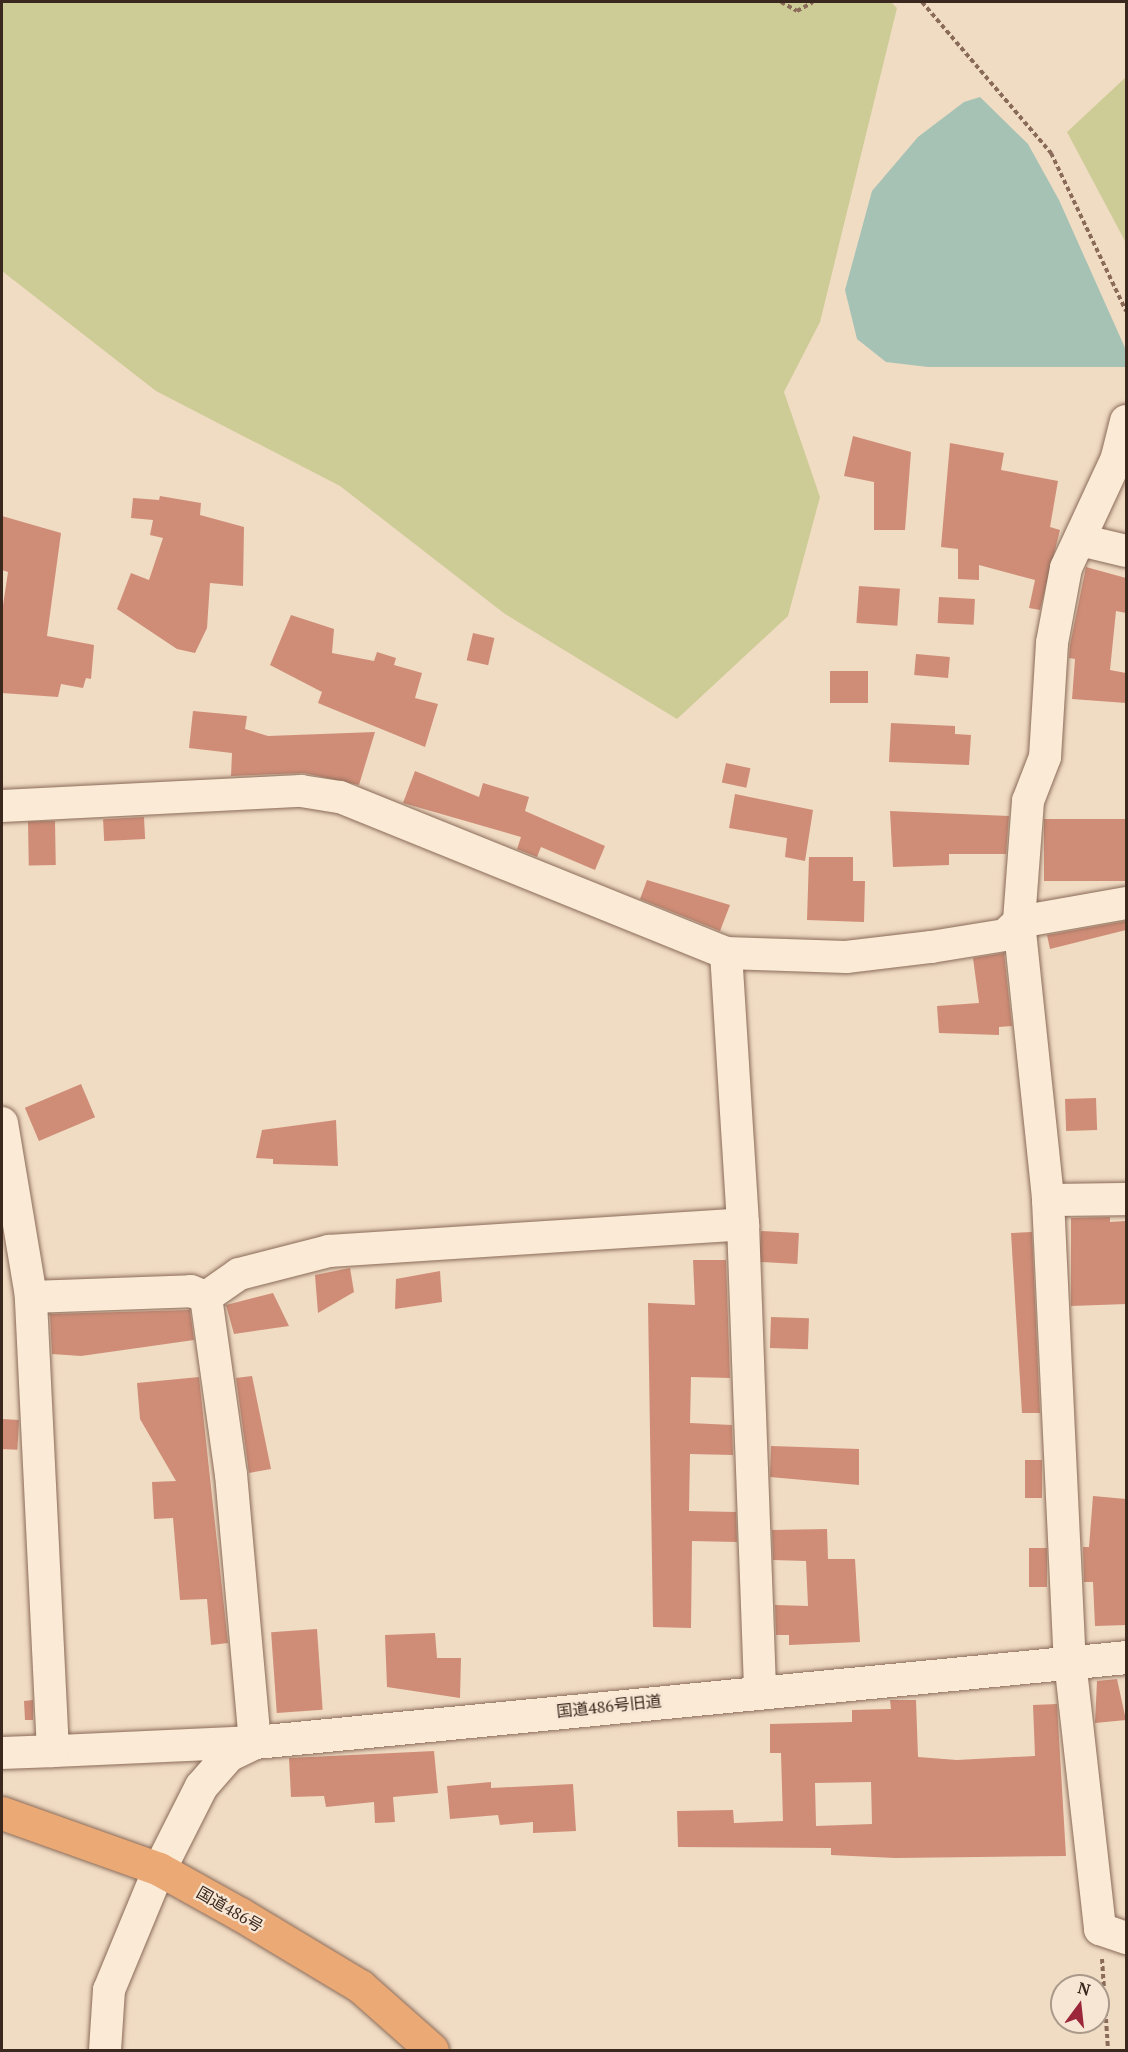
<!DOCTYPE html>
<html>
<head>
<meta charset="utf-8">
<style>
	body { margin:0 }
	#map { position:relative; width:1128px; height:2052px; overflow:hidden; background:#f0dbc3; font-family:"PT Serif","Noto Sans JP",serif }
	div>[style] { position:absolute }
	.green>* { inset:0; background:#cecc96 }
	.water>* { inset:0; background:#a5c2b5 }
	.building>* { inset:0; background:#cf8d77; transform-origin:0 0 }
	.path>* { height:4px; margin-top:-2px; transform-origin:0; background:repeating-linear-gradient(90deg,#8a6b59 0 4.5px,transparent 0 7.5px) }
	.roads { filter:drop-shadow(0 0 2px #8a6b59) drop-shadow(0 0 2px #8a6b59) }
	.minor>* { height:32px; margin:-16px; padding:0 16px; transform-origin:16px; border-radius:16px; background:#faead6 }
	.tertiary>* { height:33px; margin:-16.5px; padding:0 16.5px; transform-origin:16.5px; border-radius:16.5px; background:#faead6 }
	.trunk>* { height:33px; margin:-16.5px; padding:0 16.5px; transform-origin:16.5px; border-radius:16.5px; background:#ebaa75 }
	span { translate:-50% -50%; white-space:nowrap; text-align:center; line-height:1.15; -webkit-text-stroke:4.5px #f7e6d3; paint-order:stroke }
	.street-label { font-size:16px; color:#3a271e }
	.frame { position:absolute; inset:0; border:3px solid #3a271e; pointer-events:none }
	.north { position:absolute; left:1050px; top:1974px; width:60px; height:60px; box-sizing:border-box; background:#f7e6d3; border:2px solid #ab9a8b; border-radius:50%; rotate:15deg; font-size:16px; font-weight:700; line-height:24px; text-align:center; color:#3a271e }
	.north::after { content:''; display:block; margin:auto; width:21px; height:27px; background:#9c273b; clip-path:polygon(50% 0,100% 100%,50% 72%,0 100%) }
</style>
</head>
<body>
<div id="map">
	<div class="green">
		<div style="clip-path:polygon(2px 2px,891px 2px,897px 8px,820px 322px,784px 392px,820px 497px,788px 616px,677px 719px,505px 614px,340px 486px,156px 391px,2px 271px)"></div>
		<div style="clip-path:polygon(1126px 77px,1126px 243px,1067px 132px)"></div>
	</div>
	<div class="water">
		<div style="clip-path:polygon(980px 97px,1028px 144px,1059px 200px,1126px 350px,1126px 367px,928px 367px,886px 362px,857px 339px,845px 290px,872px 191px,918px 137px,964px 102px)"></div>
	</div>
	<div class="building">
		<div style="clip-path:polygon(853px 436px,911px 452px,905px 530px,874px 530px,874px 482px,844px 476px)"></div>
		<div style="clip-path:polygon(950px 443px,1004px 453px,1001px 470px,1058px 481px,1050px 527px,1060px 530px,1040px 610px,1029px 608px,1035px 580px,979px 565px,979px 580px,958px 579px,958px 549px,941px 547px)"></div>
		<div style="clip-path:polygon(160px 496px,201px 503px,200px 515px,244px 527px,243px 586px,210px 583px,207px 628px,195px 653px,177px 649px,117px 609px,131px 573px,149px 580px,163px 538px,150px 535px,153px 520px,131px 518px,133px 498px,159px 500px)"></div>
		<div style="clip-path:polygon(2px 516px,61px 533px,47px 636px,94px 645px,91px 679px,86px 678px,83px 688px,61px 684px,58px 697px,2px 693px,2px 612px,8px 572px,2px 570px)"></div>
		<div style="clip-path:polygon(1086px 567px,1126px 578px,1126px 613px,1116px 611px,1110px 670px,1126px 673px,1126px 703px,1072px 699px,1075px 659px,1069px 658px,1070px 645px)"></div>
		<div style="left:859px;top:586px;width:41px;height:37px;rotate:4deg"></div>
		<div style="left:939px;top:597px;width:36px;height:26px;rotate:3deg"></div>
		<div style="clip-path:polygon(291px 615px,334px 629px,332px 653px,374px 661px,377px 652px,396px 658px,394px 665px,422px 673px,415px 698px,438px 704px,425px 747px,318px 703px,322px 692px,270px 665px)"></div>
		<div style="left:473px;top:633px;width:22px;height:28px;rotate:13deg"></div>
		<div style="left:916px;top:654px;width:34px;height:21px;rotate:5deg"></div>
		<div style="left:830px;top:671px;width:38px;height:32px"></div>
		<div style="clip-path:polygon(193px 711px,247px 716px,245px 729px,268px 736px,375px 732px,359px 785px,304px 773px,231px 776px,232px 753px,189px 748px)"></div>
		<div style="clip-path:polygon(891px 723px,955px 726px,955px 734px,971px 735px,969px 765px,889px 762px)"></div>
		<div style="left:726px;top:763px;width:25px;height:20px;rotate:12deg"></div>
		<div style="clip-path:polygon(415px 771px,479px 797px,483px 783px,529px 797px,525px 811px,605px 846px,595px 870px,541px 847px,537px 857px,517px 849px,521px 837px,403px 803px)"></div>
		<div style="clip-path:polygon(735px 794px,813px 810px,805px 861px,785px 857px,787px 838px,729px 828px)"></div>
		<div style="clip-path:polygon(890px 811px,1009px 816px,1006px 854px,949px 854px,949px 865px,893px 867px)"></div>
		<div style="left:144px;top:817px;width:22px;height:41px;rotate:87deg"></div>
		<div style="left:1126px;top:819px;width:62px;height:82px;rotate:90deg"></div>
		<div style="left:55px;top:821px;width:44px;height:27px;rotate:89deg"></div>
		<div style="clip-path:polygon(809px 857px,853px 857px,853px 881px,865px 881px,864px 922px,807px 920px)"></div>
		<div style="clip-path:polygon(647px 880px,730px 905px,720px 931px,640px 899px)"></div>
		<div style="clip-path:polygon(1126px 921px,1126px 930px,1050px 949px,1047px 935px)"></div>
		<div style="clip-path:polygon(1004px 953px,1012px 1026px,999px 1027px,999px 1035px,939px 1033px,937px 1006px,979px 1003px,973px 958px)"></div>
		<div style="left:81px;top:1084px;width:36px;height:61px;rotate:67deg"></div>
		<div style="left:1096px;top:1098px;width:32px;height:31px;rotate:88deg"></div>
		<div style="clip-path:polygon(336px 1120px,338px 1166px,273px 1164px,273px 1159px,256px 1158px,262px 1130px)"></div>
		<div style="clip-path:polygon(1110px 1217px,1110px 1222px,1126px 1221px,1126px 1304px,1071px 1306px,1071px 1218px)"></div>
		<div style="left:761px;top:1231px;width:38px;height:31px;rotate:3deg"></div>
		<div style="clip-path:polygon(1032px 1232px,1040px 1413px,1022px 1413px,1011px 1233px)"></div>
		<div style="clip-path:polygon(693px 1260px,726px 1260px,730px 1378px,691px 1377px,690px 1423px,732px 1425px,733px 1455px,690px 1454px,689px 1511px,736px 1512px,737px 1542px,692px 1541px,691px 1628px,653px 1627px,648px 1303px,695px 1305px)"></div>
		<div style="clip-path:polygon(350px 1268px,354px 1292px,318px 1313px,315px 1275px)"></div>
		<div style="clip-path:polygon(440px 1271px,442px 1302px,395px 1309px,396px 1279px)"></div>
		<div style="clip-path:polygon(273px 1293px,289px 1326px,234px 1334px,226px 1305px)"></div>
		<div style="clip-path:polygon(190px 1310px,194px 1340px,81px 1356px,52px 1354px,50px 1314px)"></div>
		<div style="left:771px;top:1317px;width:38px;height:31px;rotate:2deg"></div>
		<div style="clip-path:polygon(252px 1376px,271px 1469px,249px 1473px,236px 1378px)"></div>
		<div style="clip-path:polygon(199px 1377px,228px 1643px,211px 1645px,207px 1599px,180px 1600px,173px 1518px,154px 1519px,152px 1482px,176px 1481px,140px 1419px,137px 1383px)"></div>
		<div style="left:2px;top:1419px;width:17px;height:30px;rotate:3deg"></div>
		<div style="clip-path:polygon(771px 1446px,859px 1449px,859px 1485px,770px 1477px)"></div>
		<div style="left:1025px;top:1460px;width:17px;height:38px"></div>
		<div style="clip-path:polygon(1093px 1496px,1126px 1499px,1126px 1625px,1095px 1626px,1093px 1582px,1084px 1582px,1083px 1547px,1089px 1547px)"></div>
		<div style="clip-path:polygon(827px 1529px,828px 1559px,855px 1559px,860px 1642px,789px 1645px,789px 1635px,776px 1635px,775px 1605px,808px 1606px,806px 1561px,773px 1560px,772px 1530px)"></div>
		<div style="left:1029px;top:1548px;width:18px;height:39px"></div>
		<div style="left:317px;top:1629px;width:81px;height:46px;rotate:86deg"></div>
		<div style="clip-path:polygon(435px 1633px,437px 1658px,461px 1658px,460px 1698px,387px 1687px,385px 1635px)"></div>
		<div style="clip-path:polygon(1117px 1679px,1126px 1720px,1095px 1723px,1097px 1681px)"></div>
		<div style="clip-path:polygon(33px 1700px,33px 1720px,25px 1720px,24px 1701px)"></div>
		<div style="clip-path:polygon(evenodd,890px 1700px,916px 1700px,918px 1757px,957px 1760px,1035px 1756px,1033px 1705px,1057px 1704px,1066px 1856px,895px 1858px,831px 1855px,831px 1848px,678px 1847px,677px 1811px,733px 1810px,734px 1823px,783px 1821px,781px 1753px,770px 1753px,770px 1724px,852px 1722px,852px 1710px,891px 1709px,890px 1700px,871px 1782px,872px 1824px,816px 1826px,815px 1783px,871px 1782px)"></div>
		<div style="clip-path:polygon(434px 1751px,438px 1793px,393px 1797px,395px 1822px,375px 1823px,374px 1802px,326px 1807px,324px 1796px,291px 1797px,289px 1758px)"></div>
		<div style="clip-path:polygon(491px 1782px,491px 1788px,573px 1784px,576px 1831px,533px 1833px,533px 1822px,500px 1825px,498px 1815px,450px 1819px,447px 1786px)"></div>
	</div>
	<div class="path">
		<div style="left:781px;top:2px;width:18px;rotate:29deg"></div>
		<div style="left:797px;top:11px;width:18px;rotate:-29deg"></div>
		<div style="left:922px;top:2px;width:199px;rotate:49.5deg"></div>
		<div style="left:1051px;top:153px;width:175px;rotate:64.6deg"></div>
		<div style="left:1102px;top:1959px;width:91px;rotate:86.2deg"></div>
	</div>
	<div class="roads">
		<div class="minor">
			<div style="left:1126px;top:421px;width:38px;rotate:104deg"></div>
			<div style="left:1117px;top:458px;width:121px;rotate:114.9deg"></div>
			<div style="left:1066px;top:568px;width:76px;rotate:100.6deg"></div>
			<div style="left:1052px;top:643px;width:114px;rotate:93.5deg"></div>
			<div style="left:1045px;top:757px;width:47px;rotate:111.1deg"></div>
			<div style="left:1028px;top:801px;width:121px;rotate:94.3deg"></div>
			<div style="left:1019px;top:922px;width:280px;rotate:84deg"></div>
			<div style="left:1048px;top:1200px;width:462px;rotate:87.3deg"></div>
			<div style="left:1070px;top:1661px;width:270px;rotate:83.6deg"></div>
			<div style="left:1100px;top:1929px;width:28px;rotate:19deg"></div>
			<div style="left:1080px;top:540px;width:47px;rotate:13.4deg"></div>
			<div style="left:2px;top:806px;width:299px;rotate:-2.9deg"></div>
			<div style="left:301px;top:791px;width:39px;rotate:9deg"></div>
			<div style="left:340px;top:797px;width:416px;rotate:22deg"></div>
			<div style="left:726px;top:953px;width:120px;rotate:1.9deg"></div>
			<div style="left:846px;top:957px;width:86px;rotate:-6.7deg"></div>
			<div style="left:931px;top:947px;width:75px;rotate:-9.2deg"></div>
			<div style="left:1005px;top:935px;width:19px;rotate:-43deg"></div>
			<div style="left:1019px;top:922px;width:109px;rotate:-10.1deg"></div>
			<div style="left:726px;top:953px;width:272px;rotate:86.4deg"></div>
			<div style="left:743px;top:1224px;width:466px;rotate:87.9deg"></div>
			<div style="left:2px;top:1123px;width:176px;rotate:80.5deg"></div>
			<div style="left:31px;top:1297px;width:160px;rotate:-2.1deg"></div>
			<div style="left:191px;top:1291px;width:16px;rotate:22deg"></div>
			<div style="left:206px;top:1297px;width:179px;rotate:82deg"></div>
			<div style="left:231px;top:1474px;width:269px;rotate:84.9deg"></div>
			<div style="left:255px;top:1742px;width:202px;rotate:177.4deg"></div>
			<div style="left:53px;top:1751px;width:455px;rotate:-92.8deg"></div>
			<div style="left:1048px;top:1200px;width:78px;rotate:-0.7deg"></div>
			<div style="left:206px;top:1297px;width:40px;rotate:-34.9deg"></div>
			<div style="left:239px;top:1274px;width:93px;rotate:-14.3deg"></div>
			<div style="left:329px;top:1251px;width:415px;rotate:-3.7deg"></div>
			<div style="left:2px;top:1753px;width:51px;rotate:-2.2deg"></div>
			<div style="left:105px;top:2050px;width:60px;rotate:-86.2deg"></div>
			<div style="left:109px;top:1990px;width:131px;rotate:-67.5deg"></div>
		</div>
		<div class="tertiary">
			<div style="left:159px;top:1869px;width:93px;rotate:-63.2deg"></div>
			<div style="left:201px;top:1786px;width:41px;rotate:-48.9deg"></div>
			<div style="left:228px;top:1755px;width:30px;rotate:-26deg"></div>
			<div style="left:255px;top:1742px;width:875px;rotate:-5.57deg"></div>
		</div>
		<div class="trunk">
			<div style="left:2px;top:1813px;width:167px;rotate:19.6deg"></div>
			<div style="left:159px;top:1869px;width:93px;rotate:29.1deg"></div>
			<div style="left:240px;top:1914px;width:140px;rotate:31deg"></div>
			<div style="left:360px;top:1986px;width:96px;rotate:41.6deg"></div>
		</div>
	</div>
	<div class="street-label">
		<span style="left:609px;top:1706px;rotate:-6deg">国道486号旧道</span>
		<span style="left:230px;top:1909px;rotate:30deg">国道486号</span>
	</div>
	<div class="frame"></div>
	<div class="north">N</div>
</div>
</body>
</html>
